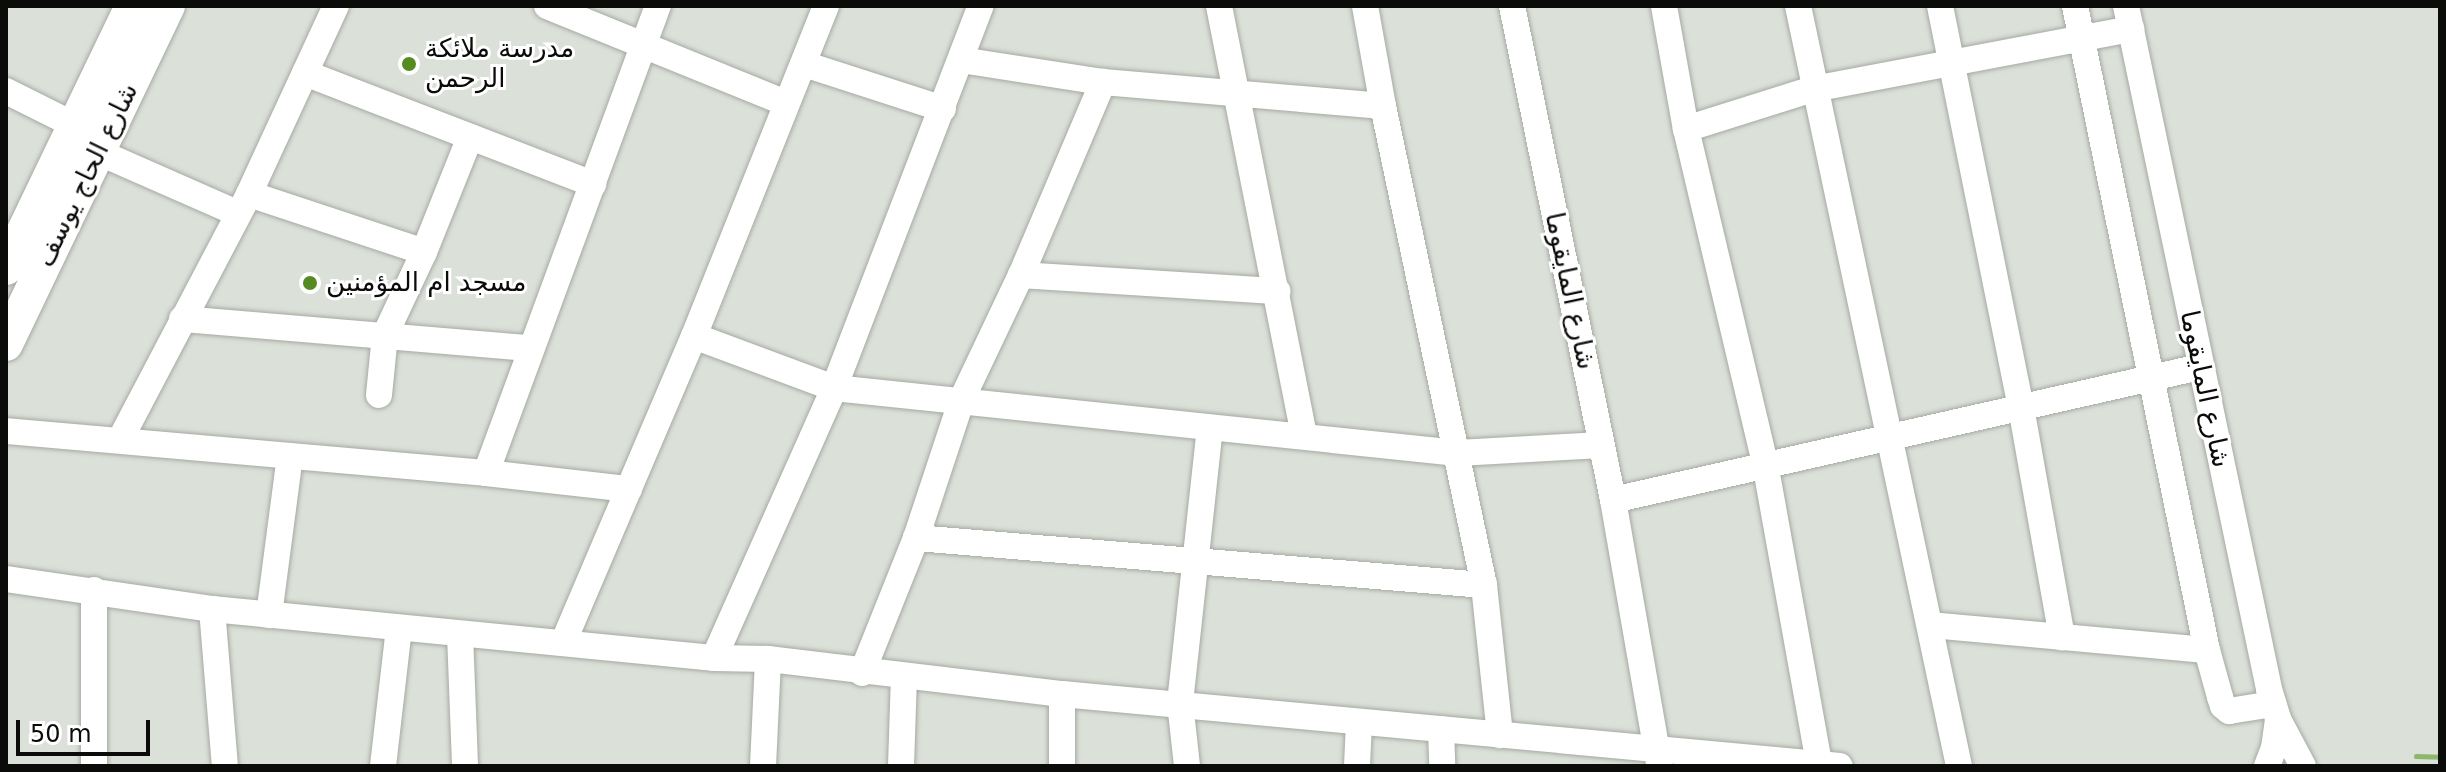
<!DOCTYPE html>
<html>
<head>
<meta charset="utf-8">
<style>
	body { margin:0 }
	#map { position:relative; width:2446px; height:772px; overflow:hidden; background:#dbe0d8; font-family:"DejaVu Sans","Noto Sans Arabic",sans-serif }
	div>[style] { position:absolute }
	.stream>* { height:5px; margin:-2.5px; padding:0 2.5px; transform-origin:2.5px; border-radius:2.5px; background:#8cb86d }
	.roads { filter:drop-shadow(0 0 2px #a5aaa3) drop-shadow(0 0 2px #a5aaa3) }
	.minor>* { height:26px; margin:-13px; padding:0 13px; transform-origin:13px; border-radius:13px; background:#fff }
	.major>* { height:34px; margin:-17px; padding:0 17px; transform-origin:17px; border-radius:17px; background:#fff }
	.dots>* { width:22px; height:22px; translate:-50% -50%; box-sizing:border-box; border:4px solid #fff; border-radius:50% }
	span { translate:-50% -50%; white-space:nowrap; text-align:center; line-height:1.15; -webkit-text-stroke:6px #fff; paint-order:stroke }
	.poi-label { font-size:26px; color:#0b0c0a }
	.left { translate:0 -50%; text-align:left }
	.street-label { font-size:26px; color:#0b0c0a }
	.frame { position:absolute; inset:0; border:8px solid #0b0c0a; pointer-events:none }
	.scale { position:absolute; left:16px; top:720px; width:134px; height:36px; box-sizing:border-box; border:4px solid #0b0c0a; border-top:0; padding-left:10px; font-size:24px; line-height:28px; white-space:nowrap; color:#0b0c0a; -webkit-text-stroke:6px #fff; paint-order:stroke }
</style>
</head>
<body>
<div id="map">
	<div class="stream">
		<div style="left:2416px;top:756px;width:24px;rotate:2deg"></div>
	</div>
	<div class="roads">
		<div class="minor">
			<div style="left:547px;top:6px;width:258px;rotate:22.1deg"></div>
			<div style="left:1219px;top:6px;width:438px;rotate:78.8deg"></div>
			<div style="left:1365px;top:6px;width:102px;rotate:79.8deg"></div>
			<div style="left:1383px;top:106px;width:490px;rotate:78.1deg"></div>
			<div style="left:1484px;top:585px;width:151px;rotate:83.9deg"></div>
			<div style="left:1512px;top:6px;width:504px;rotate:78.44deg"></div>
			<div style="left:1613px;top:500px;width:268px;rotate:80.1deg"></div>
			<div style="left:1664px;top:6px;width:125px;rotate:79.9deg"></div>
			<div style="left:1686px;top:129px;width:343px;rotate:76.7deg"></div>
			<div style="left:1765px;top:463px;width:305px;rotate:79.8deg"></div>
			<div style="left:1798px;top:6px;width:777px;rotate:78.04deg"></div>
			<div style="left:1940px;top:6px;width:409px;rotate:78.6deg"></div>
			<div style="left:2021px;top:407px;width:234px;rotate:79.9deg"></div>
			<div style="left:2075px;top:6px;width:657px;rotate:78.42deg"></div>
			<div style="left:2207px;top:650px;width:49px;rotate:74.5deg"></div>
			<div style="left:2220px;top:697px;width:9px;rotate:72deg"></div>
			<div style="left:2223px;top:706px;width:8px;rotate:40deg"></div>
			<div style="left:2229px;top:711px;width:45px;rotate:-9deg"></div>
			<div style="left:2126px;top:6px;width:698px;rotate:78.17deg"></div>
			<div style="left:2269px;top:689px;width:31px;rotate:73deg"></div>
			<div style="left:2278px;top:719px;width:53px;rotate:62deg"></div>
			<div style="left:961px;top:60px;width:144px;rotate:8.8deg"></div>
			<div style="left:1103px;top:82px;width:281px;rotate:4.9deg"></div>
			<div style="left:804px;top:64px;width:146px;rotate:17.9deg"></div>
			<div style="left:305px;top:73px;width:309px;rotate:21.1deg"></div>
			<div style="left:6px;top:91px;width:78px;rotate:26.6deg"></div>
			<div style="left:1686px;top:129px;width:133px;rotate:-17.5deg"></div>
			<div style="left:1813px;top:89px;width:324px;rotate:-10.7deg"></div>
			<div style="left:98px;top:152px;width:152px;rotate:23.7deg"></div>
			<div style="left:249px;top:194px;width:184px;rotate:18.3deg"></div>
			<div style="left:1021px;top:275px;width:257px;rotate:3.6deg"></div>
			<div style="left:182px;top:319px;width:350px;rotate:4.8deg"></div>
			<div style="left:694px;top:336px;width:149px;rotate:20.4deg"></div>
			<div style="left:834px;top:388px;width:627px;rotate:5.95deg"></div>
			<div style="left:1458px;top:453px;width:143px;rotate:-3.2deg"></div>
			<div style="left:379px;top:395px;width:60px;rotate:-84.3deg"></div>
			<div style="left:385px;top:335px;width:92px;rotate:-64.8deg"></div>
			<div style="left:424px;top:252px;width:124px;rotate:-68.2deg"></div>
			<div style="left:6px;top:431px;width:482px;rotate:5deg"></div>
			<div style="left:486px;top:473px;width:144px;rotate:6.4deg"></div>
			<div style="left:120px;top:440px;width:278px;rotate:-62.3deg"></div>
			<div style="left:249px;top:194px;width:207px;rotate:-65.2deg"></div>
			<div style="left:486px;top:473px;width:498px;rotate:-69.8deg"></div>
			<div style="left:1613px;top:500px;width:602px;rotate:-12.77deg"></div>
			<div style="left:916px;top:538px;width:570px;rotate:4.73deg"></div>
			<div style="left:6px;top:579px;width:208px;rotate:8.3deg"></div>
			<div style="left:212px;top:609px;width:504px;rotate:5.57deg"></div>
			<div style="left:714px;top:658px;width:54px;rotate:1.1deg"></div>
			<div style="left:768px;top:659px;width:296px;rotate:6.8deg"></div>
			<div style="left:1062px;top:694px;width:781px;rotate:5.29deg"></div>
			<div style="left:212px;top:609px;width:158px;rotate:85.3deg"></div>
			<div style="left:269px;top:615px;width:160px;rotate:-82.5deg"></div>
			<div style="left:1931px;top:625px;width:277px;rotate:5.2deg"></div>
			<div style="left:460px;top:634px;width:132px;rotate:87.8deg"></div>
			<div style="left:563px;top:643px;width:334px;rotate:-66.9deg"></div>
			<div style="left:694px;top:336px;width:355px;rotate:-68.2deg"></div>
			<div style="left:714px;top:658px;width:295px;rotate:-66deg"></div>
			<div style="left:834px;top:388px;width:409px;rotate:-69deg"></div>
			<div style="left:862px;top:673px;width:145px;rotate:-68.2deg"></div>
			<div style="left:916px;top:538px;width:146px;rotate:-71.7deg"></div>
			<div style="left:962px;top:399px;width:137px;rotate:-64.6deg"></div>
			<div style="left:1021px;top:275px;width:210px;rotate:-67deg"></div>
			<div style="left:1441px;top:729px;width:37px;rotate:88deg"></div>
			<div style="left:94px;top:766px;width:176px;rotate:-90deg"></div>
			<div style="left:383px;top:766px;width:139px;rotate:-83.4deg"></div>
			<div style="left:763px;top:766px;width:107px;rotate:-87.3deg"></div>
			<div style="left:901px;top:766px;width:90px;rotate:-88.1deg"></div>
			<div style="left:1062px;top:766px;width:72px;rotate:-90deg"></div>
			<div style="left:1187px;top:766px;width:63px;rotate:-96.3deg"></div>
			<div style="left:1180px;top:703px;width:276px;rotate:-83.8deg"></div>
			<div style="left:1357px;top:766px;width:44px;rotate:-87.4deg"></div>
			<div style="left:2267px;top:766px;width:19px;rotate:-69deg"></div>
			<div style="left:2274px;top:748px;width:29px;rotate:-82deg"></div>
		</div>
		<div class="major">
			<div style="left:6px;top:268px;width:291px;rotate:-64.3deg"></div>
			<div style="left:6px;top:344px;width:375px;rotate:-64.4deg"></div>
		</div>
	</div>
	<div class="dots">
		<div style="left:409px;top:64px;background:#568b24"></div>
		<div style="left:310px;top:283px;background:#568b24"></div>
	</div>
	<div class="poi-label">
		<span class="left" style="left:425px;top:64px">مدرسة ملائكة<br>الرحمن</span>
		<span class="left" style="left:326px;top:283px">مسجد ام المؤمنين</span>
	</div>
	<div class="street-label">
		<span style="left:87px;top:175px;rotate:-64deg">شارع الحاج يوسف</span>
		<span style="left:1570px;top:291px;rotate:78deg">شارع المايقوما</span>
		<span style="left:2205px;top:389px;rotate:78deg">شارع المايقوما</span>
	</div>
	<div class="frame"></div>
	<div class="scale">50 m</div>
</div>
</body>
</html>
